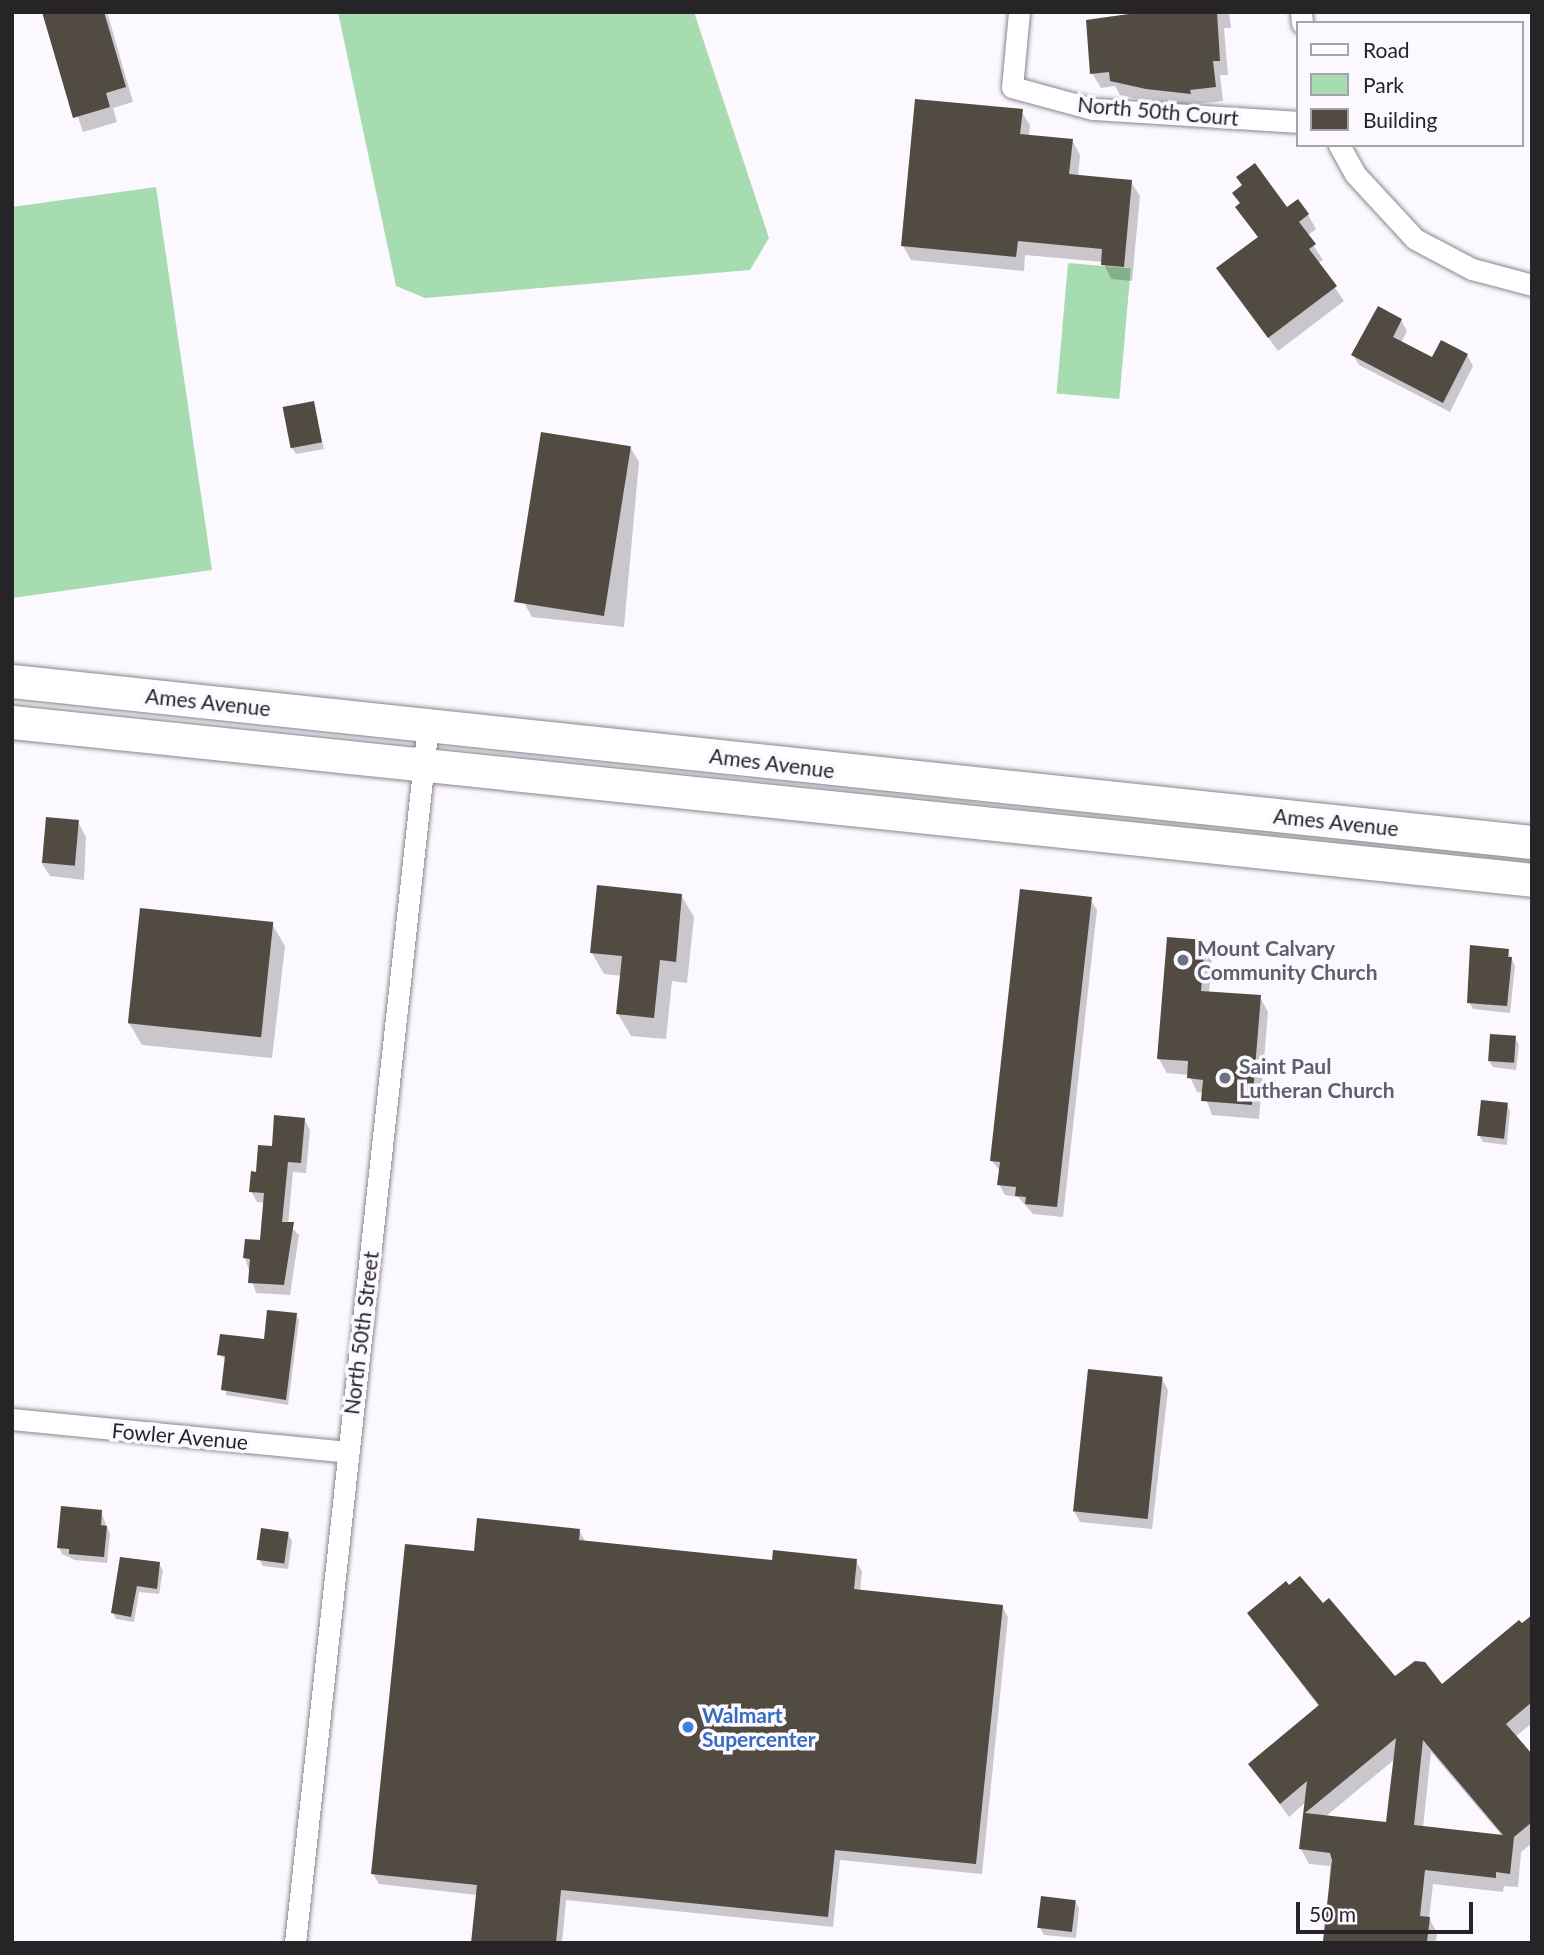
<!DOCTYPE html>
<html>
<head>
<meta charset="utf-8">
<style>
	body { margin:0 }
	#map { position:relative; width:1544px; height:1955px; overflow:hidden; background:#fcf8ff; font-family:Lato,sans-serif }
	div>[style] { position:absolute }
	.green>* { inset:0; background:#a7dcb0; transform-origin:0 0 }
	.shadow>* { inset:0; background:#0003 }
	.building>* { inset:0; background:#514b41; transform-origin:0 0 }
	.roads { filter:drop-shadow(0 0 2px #8b848f) drop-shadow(0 0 2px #8b848f) }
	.street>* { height:21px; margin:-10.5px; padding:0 10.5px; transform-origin:10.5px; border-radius:10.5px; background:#fff }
	.primary>* { height:33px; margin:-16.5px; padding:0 16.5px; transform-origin:16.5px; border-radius:16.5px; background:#fff }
	.dots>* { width:19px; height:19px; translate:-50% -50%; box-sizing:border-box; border:4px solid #fcf8ff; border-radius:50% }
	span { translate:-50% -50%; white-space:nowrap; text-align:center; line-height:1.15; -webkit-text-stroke:7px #fcf8ff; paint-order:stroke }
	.street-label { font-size:21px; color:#272428 }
	.worship-label { font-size:21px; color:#5b616d; font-weight:700 }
	.left { translate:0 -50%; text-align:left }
	.shop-label { font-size:21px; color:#366cbe; font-weight:700 }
	.frame { position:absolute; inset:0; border:14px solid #272428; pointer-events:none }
	.legend { position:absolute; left:1296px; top:21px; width:228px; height:126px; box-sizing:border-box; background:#fcf8ff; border:2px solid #a7a3a9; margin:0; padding:9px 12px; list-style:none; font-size:21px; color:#272428 }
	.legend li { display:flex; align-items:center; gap:14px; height:35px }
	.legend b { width:35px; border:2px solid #a7a3a9 }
	.scale { position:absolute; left:1296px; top:1902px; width:177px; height:32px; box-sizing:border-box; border:4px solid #272428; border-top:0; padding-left:9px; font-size:21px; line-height:24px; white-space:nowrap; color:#272428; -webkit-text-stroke:5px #fcf8ff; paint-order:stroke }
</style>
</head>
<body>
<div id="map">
	<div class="green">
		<div style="clip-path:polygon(338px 12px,694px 12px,769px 238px,750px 270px,425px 298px,396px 286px)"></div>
		<div style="clip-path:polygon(156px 187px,212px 570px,12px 598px,12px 207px)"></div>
		<div style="left:1068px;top:263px;width:63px;height:131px;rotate:5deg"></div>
	</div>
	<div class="shadow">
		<div style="clip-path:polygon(43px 12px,107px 12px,133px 102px,113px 108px,117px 122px,83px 132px)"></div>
		<div style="clip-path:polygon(1132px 12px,1229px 12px,1231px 28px,1224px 28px,1228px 75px,1220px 75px,1223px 101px,1197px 104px,1198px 107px,1155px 103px,1120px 95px,1115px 86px,1101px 88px,1092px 73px,1132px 18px)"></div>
		<div style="clip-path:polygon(1021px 111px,1030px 125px,1029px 136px,1072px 140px,1080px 155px,1078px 177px,1131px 182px,1140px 196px,1132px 281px,1111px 279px,1103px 262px,1025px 255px,1024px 271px,911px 260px,903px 246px)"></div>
		<div style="clip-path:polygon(1234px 193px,1308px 215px,1316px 229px,1307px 236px,1323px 260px,1318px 263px,1344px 301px,1278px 351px,1219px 269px,1259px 239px,1237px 207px,1241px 205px)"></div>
		<div style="clip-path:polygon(1401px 320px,1407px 331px,1401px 343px,1433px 360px,1467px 355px,1473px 366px,1450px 412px,1359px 365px,1353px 355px)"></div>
		<div style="clip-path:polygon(313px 403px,324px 449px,296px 454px,292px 448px)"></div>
		<div style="clip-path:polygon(630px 447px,639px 462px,624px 627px,532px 617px,524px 603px)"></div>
		<div style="clip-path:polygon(78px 822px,86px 837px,84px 880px,50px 876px,41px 862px)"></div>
		<div style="clip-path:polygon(681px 895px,694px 917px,687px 983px,672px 981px,666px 1039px,631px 1036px,618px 1014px,622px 976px,604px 974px,592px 953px)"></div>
		<div style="clip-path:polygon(1090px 899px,1097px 910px,1063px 1217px,1033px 1214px,1018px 1197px,1005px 1195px,999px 1184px,1000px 1171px,992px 1161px)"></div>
		<div style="clip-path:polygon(272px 924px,285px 946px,272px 1058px,142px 1045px,129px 1023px)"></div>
		<div style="clip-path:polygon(1204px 942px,1212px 956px,1209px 993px,1260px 997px,1268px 1012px,1259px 1119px,1212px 1115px,1204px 1093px,1197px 1092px,1189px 1075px,1167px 1073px,1159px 1059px)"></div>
		<div style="clip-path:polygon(1508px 951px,1515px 966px,1510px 1013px,1473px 1009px,1469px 1002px)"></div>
		<div style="clip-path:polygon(1515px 1038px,1519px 1045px,1516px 1070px,1493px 1067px,1489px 1061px)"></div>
		<div style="clip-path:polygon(1507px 1105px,1510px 1111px,1507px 1145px,1483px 1142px,1479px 1135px)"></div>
		<div style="clip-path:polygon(304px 1119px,310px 1130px,306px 1173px,293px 1172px,288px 1224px,299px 1235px,290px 1295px,256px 1293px,245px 1258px,262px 1242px,265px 1203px,257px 1202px,251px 1191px,273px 1148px)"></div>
		<div style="clip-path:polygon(296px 1315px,299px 1320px,288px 1405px,226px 1395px,226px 1360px,219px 1354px,265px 1341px)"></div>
		<div style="clip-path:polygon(1162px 1379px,1168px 1390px,1152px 1529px,1080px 1522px,1074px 1511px)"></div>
		<div style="clip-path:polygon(101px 1512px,110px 1534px,107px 1563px,75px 1560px,62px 1554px,59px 1547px)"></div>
		<div style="clip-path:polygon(579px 1530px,585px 1541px,774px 1562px,856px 1561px,862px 1571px,860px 1592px,1002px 1606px,1008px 1617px,982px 1874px,840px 1860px,833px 1927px,566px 1900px,562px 1943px,472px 1943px,477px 1895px,379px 1884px,373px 1874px,475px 1553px)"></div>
		<div style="clip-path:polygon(288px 1534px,292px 1541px,288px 1569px,263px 1566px,259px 1559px)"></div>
		<div style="clip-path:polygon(122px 1558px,159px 1564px,163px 1570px,159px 1594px,139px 1592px,134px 1622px,116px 1619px,113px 1613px)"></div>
		<div style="clip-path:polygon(evenodd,1323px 1605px,1395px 1679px,1442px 1686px,1532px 1617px,1532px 1723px,1515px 1737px,1532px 1757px,1532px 1843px,1521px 1852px,1518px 1887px,1504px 1886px,1503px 1892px,1433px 1884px,1429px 1918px,1437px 1933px,1436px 1943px,1326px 1943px,1330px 1866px,1309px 1864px,1301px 1849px,1306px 1802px,1289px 1817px,1251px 1764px,1319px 1707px,1249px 1614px,1323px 1605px,1431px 1752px,1503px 1837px,1423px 1828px,1431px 1752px,1323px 1605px,1395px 1759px,1387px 1824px,1325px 1817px,1395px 1759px)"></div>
		<div style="clip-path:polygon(1075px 1901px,1079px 1908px,1076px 1938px,1044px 1935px,1040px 1928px)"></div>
	</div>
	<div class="building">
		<div style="clip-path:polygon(42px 12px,104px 12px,126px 87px,106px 93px,110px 107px,73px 118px)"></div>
		<div style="clip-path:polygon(1143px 12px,1217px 12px,1220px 61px,1213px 61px,1216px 87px,1190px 90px,1191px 94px,1146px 89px,1110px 81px,1109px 72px,1090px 74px,1086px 20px)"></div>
		<div style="clip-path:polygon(915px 99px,1023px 109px,1020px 134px,1073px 139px,1069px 174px,1132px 180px,1124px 267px,1101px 265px,1102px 249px,1018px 241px,1016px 257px,901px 246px)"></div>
		<div style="clip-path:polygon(1255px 163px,1287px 207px,1298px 199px,1309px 214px,1299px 222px,1316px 244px,1309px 249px,1337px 286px,1268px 338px,1216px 268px,1258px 237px,1235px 207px,1240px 203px,1232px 193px,1242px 185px,1236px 177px)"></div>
		<div style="clip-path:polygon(1378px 306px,1402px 319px,1393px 337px,1432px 357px,1441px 340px,1468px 354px,1443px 403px,1351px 355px)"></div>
		<div style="left:314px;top:401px;width:42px;height:32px;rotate:79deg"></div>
		<div style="left:541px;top:432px;width:91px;height:172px;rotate:9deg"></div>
		<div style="left:46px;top:817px;width:33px;height:46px;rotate:5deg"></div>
		<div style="clip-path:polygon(597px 885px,682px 894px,676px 962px,660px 960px,654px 1018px,616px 1014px,622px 956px,590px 953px)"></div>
		<div style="clip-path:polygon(1020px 889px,1092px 897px,1057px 1207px,1025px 1204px,1026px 1197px,1015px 1196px,1016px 1187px,997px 1185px,1000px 1162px,990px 1161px)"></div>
		<div style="left:140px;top:908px;width:134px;height:116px;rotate:6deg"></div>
		<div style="clip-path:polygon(1167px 937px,1205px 940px,1201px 991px,1261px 995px,1252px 1105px,1201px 1101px,1203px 1080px,1187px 1078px,1188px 1061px,1157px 1059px)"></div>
		<div style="clip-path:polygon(1470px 945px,1509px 949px,1508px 957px,1512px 957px,1507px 1006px,1467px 1003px)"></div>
		<div style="left:1490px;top:1034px;width:26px;height:27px;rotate:4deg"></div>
		<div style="left:1481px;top:1100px;width:27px;height:36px;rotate:6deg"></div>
		<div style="clip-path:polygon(274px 1115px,305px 1118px,301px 1163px,288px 1162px,282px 1222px,294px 1222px,284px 1285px,248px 1283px,250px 1259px,243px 1258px,245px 1239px,260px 1240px,264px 1193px,249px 1192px,251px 1171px,256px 1172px,258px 1145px,272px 1146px)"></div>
		<div style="clip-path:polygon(267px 1310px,297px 1313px,286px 1400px,221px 1390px,225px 1356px,217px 1355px,220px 1334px,264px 1339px)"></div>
		<div style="left:1088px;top:1369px;width:75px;height:143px;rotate:6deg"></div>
		<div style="clip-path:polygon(61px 1506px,102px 1510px,101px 1525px,107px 1526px,104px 1557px,69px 1554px,69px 1549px,57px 1548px)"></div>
		<div style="clip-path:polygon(477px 1518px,580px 1529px,579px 1540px,772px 1560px,773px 1550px,857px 1559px,854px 1589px,1003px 1605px,976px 1864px,835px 1850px,828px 1917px,561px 1890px,556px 1943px,471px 1943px,477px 1885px,371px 1874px,405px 1544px,474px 1551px)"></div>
		<div style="left:261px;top:1528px;width:28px;height:32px;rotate:8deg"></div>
		<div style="clip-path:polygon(120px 1557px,160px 1562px,157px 1589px,137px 1586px,131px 1617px,111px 1613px)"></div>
		<div style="clip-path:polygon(evenodd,1300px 1576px,1323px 1603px,1329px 1598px,1395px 1676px,1415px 1661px,1425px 1662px,1442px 1684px,1519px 1620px,1522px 1623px,1532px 1615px,1532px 1702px,1506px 1724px,1532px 1754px,1532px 1822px,1514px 1837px,1510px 1874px,1496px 1872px,1496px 1878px,1425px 1870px,1420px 1916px,1430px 1917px,1427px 1942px,1323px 1941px,1332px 1860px,1330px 1853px,1299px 1849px,1307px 1781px,1280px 1804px,1248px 1764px,1319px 1705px,1247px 1613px,1286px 1581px,1289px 1585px,1300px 1576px,1396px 1738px,1386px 1822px,1305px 1813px,1396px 1738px,1300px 1576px,1423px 1740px,1503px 1835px,1414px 1825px,1423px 1740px)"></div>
		<div style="left:1041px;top:1896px;width:35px;height:32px;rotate:7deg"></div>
	</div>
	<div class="roads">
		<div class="street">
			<div style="left:1019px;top:12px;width:75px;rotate:95.3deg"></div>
			<div style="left:1012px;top:87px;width:84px;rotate:15.2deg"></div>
			<div style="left:1093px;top:109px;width:204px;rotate:3.6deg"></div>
			<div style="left:1301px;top:12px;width:11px;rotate:85deg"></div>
			<div style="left:1339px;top:145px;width:33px;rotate:61deg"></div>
			<div style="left:1355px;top:174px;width:88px;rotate:47.3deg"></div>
			<div style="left:1415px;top:239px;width:64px;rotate:27.8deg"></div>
			<div style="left:1472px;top:269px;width:62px;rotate:14.9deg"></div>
			<div style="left:12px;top:1419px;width:337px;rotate:5.6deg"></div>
			<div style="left:295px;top:1943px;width:1226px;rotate:-83.77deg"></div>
		</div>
		<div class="primary">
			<div style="left:12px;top:681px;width:1529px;rotate:6.05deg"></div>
			<div style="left:12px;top:722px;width:1528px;rotate:5.93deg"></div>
		</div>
	</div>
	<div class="dots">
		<div style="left:1183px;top:960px;background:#6b7280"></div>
		<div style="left:1225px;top:1078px;background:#6b7280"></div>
		<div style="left:688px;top:1727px;background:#3f7fe0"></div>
	</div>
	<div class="street-label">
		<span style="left:1158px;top:111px;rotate:5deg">North 50th Court</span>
		<span style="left:208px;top:702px;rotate:6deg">Ames Avenue</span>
		<span style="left:772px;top:763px;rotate:7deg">Ames Avenue</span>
		<span style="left:1336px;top:822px;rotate:6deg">Ames Avenue</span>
		<span style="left:361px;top:1333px;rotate:-83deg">North 50th Street</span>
		<span style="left:180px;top:1436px;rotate:5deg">Fowler Avenue</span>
	</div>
	<div class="worship-label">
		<span class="left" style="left:1197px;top:960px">Mount Calvary<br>Community Church</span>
		<span class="left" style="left:1239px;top:1078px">Saint Paul<br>Lutheran Church</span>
	</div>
	<div class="shop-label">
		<span class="left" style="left:702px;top:1727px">Walmart<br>Supercenter</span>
	</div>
	<div class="frame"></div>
	<ul class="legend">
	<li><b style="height:9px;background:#fff"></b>Road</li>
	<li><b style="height:19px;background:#a7dcb0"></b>Park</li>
	<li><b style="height:19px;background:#514b41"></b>Building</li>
	</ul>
	<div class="scale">50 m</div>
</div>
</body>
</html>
